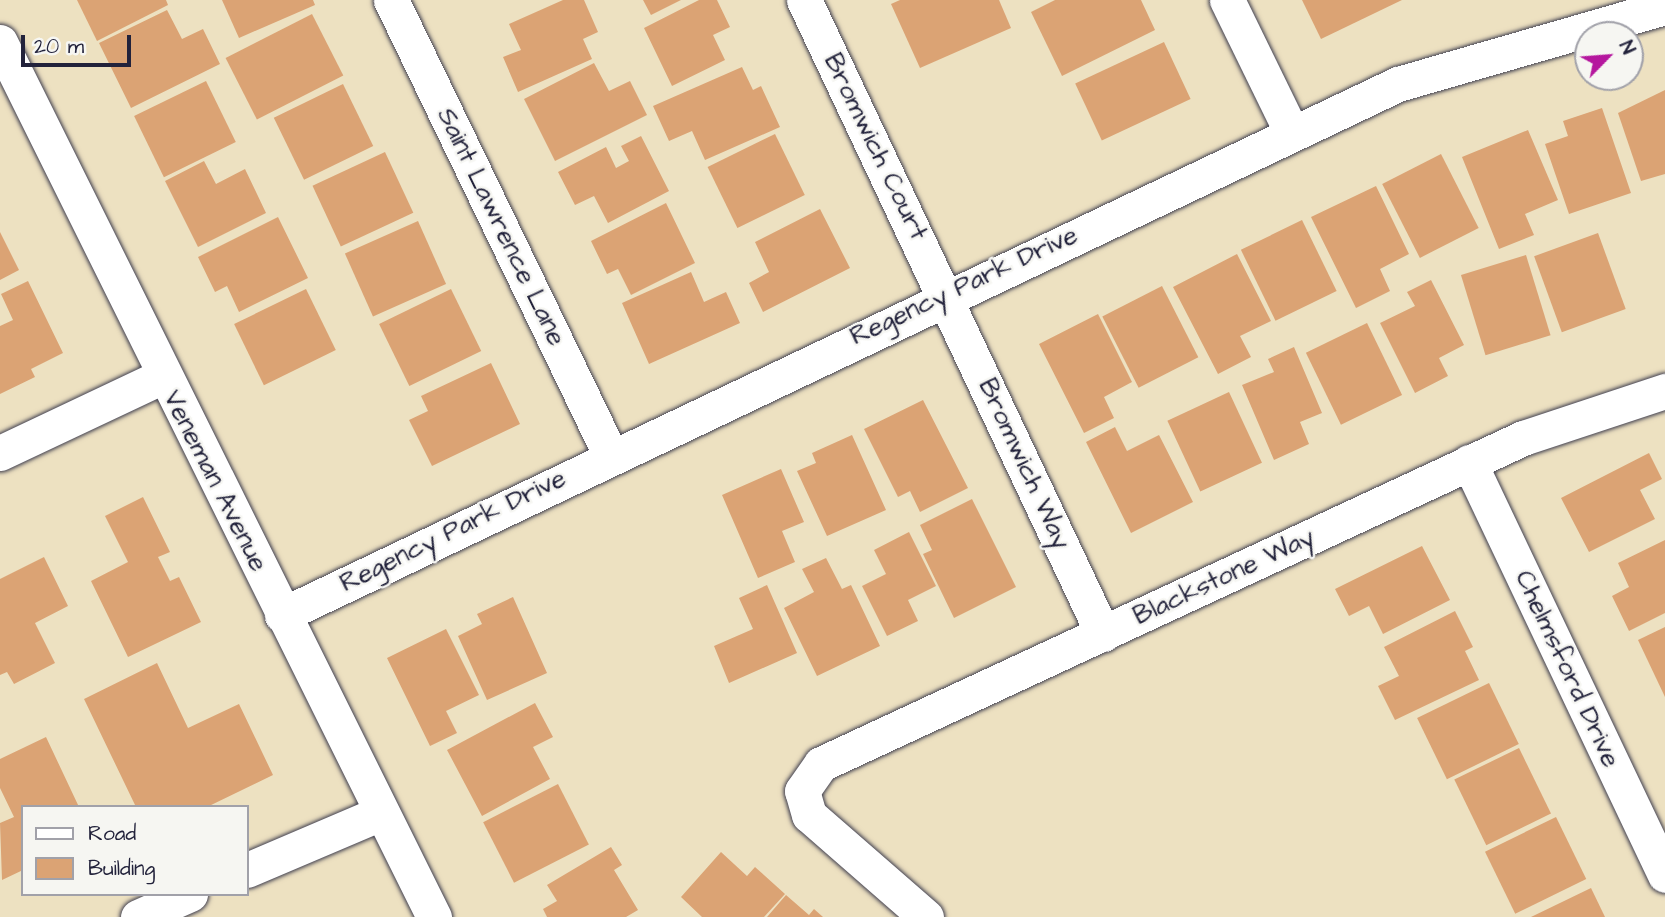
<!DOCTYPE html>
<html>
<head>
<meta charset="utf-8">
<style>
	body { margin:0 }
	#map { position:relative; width:1665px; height:917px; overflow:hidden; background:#ede1c1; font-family:"Architects Daughter",sans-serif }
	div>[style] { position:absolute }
	.building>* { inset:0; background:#dba374; transform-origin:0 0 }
	.roads { filter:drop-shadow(0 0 2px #403f4f) drop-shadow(0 0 2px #403f4f) }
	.street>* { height:35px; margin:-17.5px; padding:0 17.5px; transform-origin:17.5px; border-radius:17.5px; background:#fff }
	span { translate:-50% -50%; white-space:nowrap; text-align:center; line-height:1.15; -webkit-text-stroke:5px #f6f6f2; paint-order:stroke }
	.street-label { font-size:26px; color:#22223b }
	.legend { position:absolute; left:21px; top:805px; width:228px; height:91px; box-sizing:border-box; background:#f6f6f2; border:2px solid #a1a1a9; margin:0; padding:9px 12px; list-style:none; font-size:21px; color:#22223b }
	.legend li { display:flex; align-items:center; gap:14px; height:35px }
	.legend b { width:35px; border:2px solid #a1a1a9 }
	.north { position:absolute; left:1574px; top:21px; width:70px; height:70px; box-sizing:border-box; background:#f6f6f2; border:2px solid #a1a1a9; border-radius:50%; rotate:65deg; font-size:19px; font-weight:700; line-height:28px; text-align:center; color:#22223b }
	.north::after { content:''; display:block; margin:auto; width:24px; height:32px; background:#b5179e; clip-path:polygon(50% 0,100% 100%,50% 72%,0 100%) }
	.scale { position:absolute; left:21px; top:35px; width:110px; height:32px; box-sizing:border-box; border:4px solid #22223b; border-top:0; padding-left:9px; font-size:21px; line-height:24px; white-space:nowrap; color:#22223b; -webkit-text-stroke:5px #f6f6f2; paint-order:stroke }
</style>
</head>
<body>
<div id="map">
	<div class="building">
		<div style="clip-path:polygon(77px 0,166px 0,168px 5px,97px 41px)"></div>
		<div style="clip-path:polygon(222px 0,313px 0,315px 5px,239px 38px)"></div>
		<div style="clip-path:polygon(563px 0,584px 0,598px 32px,583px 39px,592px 59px,518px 92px,503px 57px,521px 50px,509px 24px)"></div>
		<div style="clip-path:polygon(643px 0,681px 0,651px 15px)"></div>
		<div style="clip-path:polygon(699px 0,717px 0,730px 27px,713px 35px,725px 60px,672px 86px,644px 28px)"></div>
		<div style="clip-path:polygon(900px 0,999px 0,1011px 28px,920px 68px,891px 4px)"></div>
		<div style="clip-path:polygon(1055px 0,1141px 0,1155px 30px,1062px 76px,1031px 12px)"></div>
		<div style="clip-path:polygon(1302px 0,1402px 0,1321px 39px)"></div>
		<div style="clip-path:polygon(167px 10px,182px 39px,203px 29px,220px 64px,131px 108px,99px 43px)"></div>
		<div style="left:312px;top:14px;width:69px;height:97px;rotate:63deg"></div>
		<div style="left:1164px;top:42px;width:63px;height:98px;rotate:65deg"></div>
		<div style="clip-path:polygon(594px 63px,609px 91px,630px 81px,647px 115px,555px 161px,524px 99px)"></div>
		<div style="clip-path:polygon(742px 67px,753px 90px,761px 86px,780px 127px,705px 160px,692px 131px,669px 141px,653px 106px)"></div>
		<div style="left:206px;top:81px;width:68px;height:80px;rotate:64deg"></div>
		<div style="left:343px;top:84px;width:69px;height:77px;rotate:64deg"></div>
		<div style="clip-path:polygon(1665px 90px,1665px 174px,1641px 181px,1618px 113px)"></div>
		<div style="clip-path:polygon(1602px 108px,1631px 193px,1569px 214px,1545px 144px,1568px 136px,1563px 121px)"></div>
		<div style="clip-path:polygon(1528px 130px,1558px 200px,1525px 214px,1534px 235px,1499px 249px,1462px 157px)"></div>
		<div style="left:775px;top:134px;width:68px;height:75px;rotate:64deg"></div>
		<div style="clip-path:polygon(641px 136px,669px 191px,608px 223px,594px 196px,575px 205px,558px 172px,606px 147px,616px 168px,629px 161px,621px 146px)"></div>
		<div style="left:385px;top:152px;width:67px;height:80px;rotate:65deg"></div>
		<div style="left:1441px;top:154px;width:83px;height:66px;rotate:63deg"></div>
		<div style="clip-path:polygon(204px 161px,216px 184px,245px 169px,266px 213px,198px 247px,165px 181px)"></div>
		<div style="clip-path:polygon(1376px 186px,1409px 254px,1380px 269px,1390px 291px,1356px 308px,1311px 217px)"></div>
		<div style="clip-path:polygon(666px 203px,695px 263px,631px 295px,618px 269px,607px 274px,591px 241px)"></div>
		<div style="clip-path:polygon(820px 209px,850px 268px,763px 312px,749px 283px,769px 272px,755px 242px)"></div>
		<div style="clip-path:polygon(278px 217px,308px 278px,239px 312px,227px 286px,215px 292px,198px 257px)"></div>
		<div style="left:1302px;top:220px;width:79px;height:68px;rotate:64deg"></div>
		<div style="left:418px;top:221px;width:69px;height:80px;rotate:66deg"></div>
		<div style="clip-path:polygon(0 232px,19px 270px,0 280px)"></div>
		<div style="left:1598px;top:233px;width:81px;height:68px;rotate:70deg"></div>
		<div style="clip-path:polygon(1237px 254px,1271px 321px,1240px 336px,1251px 357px,1218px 374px,1173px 287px)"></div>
		<div style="left:1526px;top:255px;width:84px;height:68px;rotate:73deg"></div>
		<div style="clip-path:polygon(691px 272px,704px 302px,726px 292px,740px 323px,649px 364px,622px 303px)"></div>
		<div style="clip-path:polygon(1431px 280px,1464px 345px,1439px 358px,1448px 376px,1415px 393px,1380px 323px,1415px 306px,1407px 292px)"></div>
		<div style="clip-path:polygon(28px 281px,63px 353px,31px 369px,35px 377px,0 394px,0 326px,13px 320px,1px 294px)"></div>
		<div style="left:1162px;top:286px;width:80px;height:67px;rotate:63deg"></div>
		<div style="left:306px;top:289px;width:68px;height:80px;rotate:64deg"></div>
		<div style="left:451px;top:289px;width:69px;height:80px;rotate:64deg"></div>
		<div style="clip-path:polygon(1098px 314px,1132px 382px,1104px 397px,1114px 418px,1084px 433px,1039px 344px)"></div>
		<div style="left:1367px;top:323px;width:80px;height:68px;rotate:64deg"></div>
		<div style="clip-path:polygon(1294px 347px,1322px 413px,1300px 422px,1309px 444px,1274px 460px,1242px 385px,1274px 372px,1268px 359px)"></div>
		<div style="clip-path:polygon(491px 363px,520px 424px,432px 466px,409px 420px,428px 411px,421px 396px)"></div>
		<div style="left:1229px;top:392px;width:78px;height:68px;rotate:65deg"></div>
		<div style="clip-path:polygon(923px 400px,968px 488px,920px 512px,910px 491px,898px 497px,864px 429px)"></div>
		<div style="clip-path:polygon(1115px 427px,1127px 451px,1159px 435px,1193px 502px,1131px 533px,1086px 442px)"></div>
		<div style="clip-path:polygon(852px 435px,886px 510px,827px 536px,797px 471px,816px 463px,812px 453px)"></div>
		<div style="clip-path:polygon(1649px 453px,1662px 479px,1640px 490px,1655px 519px,1589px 552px,1561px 498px)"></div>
		<div style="clip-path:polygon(781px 469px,804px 522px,782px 531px,795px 562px,758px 578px,722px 495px)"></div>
		<div style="clip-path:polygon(143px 497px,170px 552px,158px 557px,170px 581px,179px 577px,201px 622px,128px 657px,91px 581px,128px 562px,105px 516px)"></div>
		<div style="clip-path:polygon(972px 499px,1016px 587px,954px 618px,923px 554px,932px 550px,920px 525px)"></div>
		<div style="clip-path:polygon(909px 532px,936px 586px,908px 600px,918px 621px,887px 636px,862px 586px,886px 574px,874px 550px)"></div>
		<div style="clip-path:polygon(1665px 540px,1665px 613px,1629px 631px,1612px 596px,1629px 587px,1618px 563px)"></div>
		<div style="clip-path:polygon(1422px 546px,1450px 600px,1383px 634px,1369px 606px,1349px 616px,1335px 589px)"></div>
		<div style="clip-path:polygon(44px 557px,68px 606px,35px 623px,55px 663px,14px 684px,7px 672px,0 675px,0 579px)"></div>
		<div style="clip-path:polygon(826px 558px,842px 589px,851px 585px,880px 646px,817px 676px,784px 608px,814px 592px,802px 569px)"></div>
		<div style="clip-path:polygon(767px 585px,797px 653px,729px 683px,714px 646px,753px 629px,739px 598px)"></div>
		<div style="clip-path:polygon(513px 597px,547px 673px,487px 700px,458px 636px,482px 624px,477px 614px)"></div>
		<div style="clip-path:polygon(1455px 611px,1473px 647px,1465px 651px,1479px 680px,1395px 720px,1378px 686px,1399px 676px,1384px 647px)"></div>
		<div style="clip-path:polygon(1665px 627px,1665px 697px,1638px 640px)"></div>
		<div style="clip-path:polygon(446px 629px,479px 695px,446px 711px,457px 733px,430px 746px,387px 658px)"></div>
		<div style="clip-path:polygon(157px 663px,188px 728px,239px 704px,273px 775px,207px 807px,136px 807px,84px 699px)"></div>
		<div style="left:1489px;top:683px;width:68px;height:80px;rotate:64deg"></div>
		<div style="clip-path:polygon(535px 703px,553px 737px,533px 747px,550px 779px,482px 816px,447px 750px)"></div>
		<div style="clip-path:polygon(46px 737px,79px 807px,23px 807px,23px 870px,2px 880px,0 823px,14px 817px,0 788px,0 759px)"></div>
		<div style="left:1519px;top:748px;width:73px;height:72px;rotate:64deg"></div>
		<div style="left:558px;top:784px;width:68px;height:84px;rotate:63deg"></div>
		<div style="left:1556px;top:817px;width:69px;height:79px;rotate:64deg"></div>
		<div style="clip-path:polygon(611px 847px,622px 865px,614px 870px,638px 910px,626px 917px,547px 917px,543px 909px,557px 901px,547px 885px)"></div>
		<div style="clip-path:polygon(721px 852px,747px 876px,755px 867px,785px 894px,764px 917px,702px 917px,681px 897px)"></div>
		<div style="clip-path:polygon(1591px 888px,1605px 917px,1531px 917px)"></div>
		<div style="clip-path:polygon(786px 895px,809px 915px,814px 909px,823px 917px,767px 917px)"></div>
	</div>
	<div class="roads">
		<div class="street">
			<div style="left:391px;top:0;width:504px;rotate:64.25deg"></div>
			<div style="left:804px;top:0;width:701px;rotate:64.75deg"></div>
			<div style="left:1227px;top:0;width:146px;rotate:64deg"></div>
			<div style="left:0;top:42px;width:977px;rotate:63.62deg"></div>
			<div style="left:0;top:453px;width:180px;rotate:-25.3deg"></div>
			<div style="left:1469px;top:462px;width:457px;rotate:64.6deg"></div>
			<div style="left:282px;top:615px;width:1236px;rotate:-25.45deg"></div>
			<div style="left:1398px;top:84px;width:278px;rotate:-16.1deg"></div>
			<div style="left:247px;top:870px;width:142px;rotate:-23.1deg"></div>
			<div style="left:138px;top:917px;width:57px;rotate:-23.9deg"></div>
			<div style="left:926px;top:917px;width:155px;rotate:-138.9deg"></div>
			<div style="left:809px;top:815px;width:25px;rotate:-106deg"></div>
			<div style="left:802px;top:791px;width:33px;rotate:-55deg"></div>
			<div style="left:821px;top:764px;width:774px;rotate:-24.91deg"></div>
			<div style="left:1523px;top:438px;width:150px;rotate:-18.3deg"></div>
		</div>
	</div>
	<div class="street-label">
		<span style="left:875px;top:147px;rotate:64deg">Bromwich Court</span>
		<span style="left:501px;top:227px;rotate:64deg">Saint Lawrence Lane</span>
		<span style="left:964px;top:286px;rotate:-25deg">Regency Park Drive</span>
		<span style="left:1024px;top:464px;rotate:65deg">Bromwich Way</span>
		<span style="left:215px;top:481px;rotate:63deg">Veneman Avenue</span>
		<span style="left:453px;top:531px;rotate:-26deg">Regency Park Drive</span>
		<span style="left:1224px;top:577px;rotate:-25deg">Blackstone Way</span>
		<span style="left:1567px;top:669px;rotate:65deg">Chelmsford Drive</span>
	</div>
	<ul class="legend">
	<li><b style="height:9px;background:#fff"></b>Road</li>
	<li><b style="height:19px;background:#dba374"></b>Building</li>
	</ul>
	<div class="north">N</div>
	<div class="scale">20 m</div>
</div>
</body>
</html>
